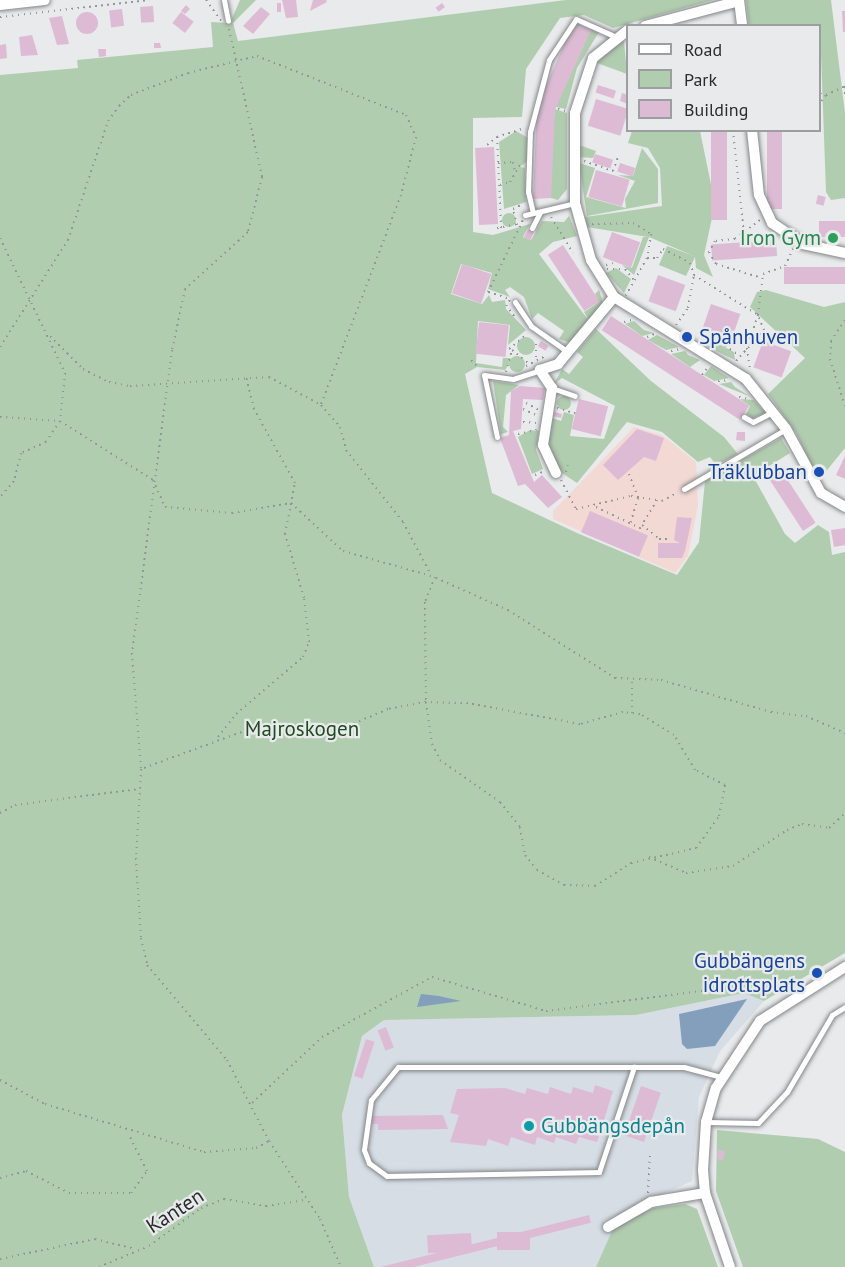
<!DOCTYPE html>
<html>
<head>
<meta charset="utf-8">
<style>
	body { margin:0 }
	#map { position:relative; width:845px; height:1267px; overflow:hidden; background:#e8eaec; font-family:"PT Sans",sans-serif }
	div>[style] { position:absolute }
	.built>* { inset:0; background:#d6dde5 }
	.education>* { inset:0; background:#f3d9d4 }
	.green>* { inset:0; background:#b1cdaf }
	.round { border-radius:50% }
	.water>* { inset:0; background:#849fbc }
	.building>* { inset:0; background:#debbd5; transform-origin:0 0 }
	.path>* { height:2px; margin-top:-1px; transform-origin:0; background:repeating-linear-gradient(90deg,#939496 0 1.5px,transparent 0 6px) }
	.roads { filter:drop-shadow(0 0 2px #848688) drop-shadow(0 0 2px #848688) }
	.service>* { height:5px; margin:-2.5px; padding:0 2.5px; transform-origin:2.5px; border-radius:2.5px; background:#fff }
	.minor>* { height:10px; margin:-5px; padding:0 5px; transform-origin:5px; border-radius:5px; background:#fff }
	.dots>* { width:16px; height:16px; translate:-50% -50%; box-sizing:border-box; border:3px solid #e8eaec; border-radius:50% }
	span { translate:-50% -50%; white-space:nowrap; text-align:center; line-height:1.15; -webkit-text-stroke:4.5px #e8eaec; paint-order:stroke }
	.leisure-label { font-size:21px; color:#27864d }
	.right { translate:-100% -50%; text-align:right }
	.transit-label { font-size:21px; color:#164399 }
	.left { translate:0 -50%; text-align:left }
	.park-label { font-size:21px; color:#204a20 }
	.culture-label { font-size:21px; color:#0d838f }
	.street-label { font-size:21px; color:#2b2c2d }
	.legend { position:absolute; left:626px; top:24px; width:195px; height:108px; box-sizing:border-box; background:#e8eaec; border:2px solid #9c9ea0; margin:0; padding:8px 10px; list-style:none; font-size:18px; color:#2b2c2d }
	.legend li { display:flex; align-items:center; gap:12px; height:30px }
	.legend b { width:30px; border:2px solid #9c9ea0 }
</style>
</head>
<body>
<div id="map">
	<div class="built">
		<div style="clip-path:polygon(744px 993px,764px 1001px,720px 1051px,699px 1097px,692px 1181px,603px 1221px,612px 1231px,596px 1267px,374px 1267px,349px 1197px,342px 1115px,362px 1036px,384px 1020px,636px 1015px)"></div>
	</div>
	<div class="education">
		<div style="clip-path:polygon(634px 427px,662px 435px,696px 462px,698px 505px,688px 556px,675px 573px,553px 519px,553px 511px)"></div>
	</div>
	<div class="green">
		<div style="clip-path:polygon(240px 0,256px 0,233px 23px,238px 41px,566px 0,713px 0,613px 28px,584px 15px,560px 18px,526px 69px,522px 117px,473px 118px,473px 232px,493px 235px,530px 224px,523px 237px,531px 240px,542px 221px,564px 222px,569px 216px,577px 236px,553px 242px,539px 254px,589px 321px,571px 343px,559px 339px,564px 331px,538px 313px,532px 319px,524px 297px,510px 287px,505px 290px,510px 297px,488px 289px,492px 273px,461px 264px,451px 294px,482px 304px,489px 295px,492px 302px,505px 300px,506px 309px,526px 330px,508px 345px,510px 325px,478px 321px,476px 363px,502px 367px,503px 358px,510px 358px,509px 364px,505px 370px,477px 367px,465px 374px,492px 493px,577px 533px,677px 575px,699px 542px,705px 481px,781px 438px,790px 453px,753px 476px,785px 534px,795px 543px,818px 525px,829px 532px,832px 555px,845px 552px,845px 953px,764px 1001px,744px 993px,636px 1015px,384px 1020px,362px 1036px,342px 1115px,349px 1197px,374px 1267px,0 1267px,0 75px,78px 68px,77px 60px,213px 47px,211px 22px,230px 23px)"></div>
		<div style="clip-path:polygon(746px 0,831px 0,845px 113px,845px 198px,831px 200px,826px 192px,820px 26px,749px 25px)"></div>
		<div style="clip-path:polygon(587px 24px,599px 32px,577px 68px,566px 109px,556px 107px,569px 70px,591px 30px)"></div>
		<div style="clip-path:polygon(624px 41px,627px 74px,597px 63px,611px 47px)"></div>
		<div style="clip-path:polygon(555px 109px,567px 113px,567px 189px,558px 200px,551px 198px,550px 153px)"></div>
		<div style="clip-path:polygon(516px 131px,528px 138px,527px 161px,520px 167px,525px 168px,526px 202px,504px 209px,499px 142px)"></div>
		<div style="clip-path:polygon(632px 131px,700px 131px,715px 204px,704px 255px,713px 277px,696px 268px,695px 257px,686px 276px,659px 265px,667px 246px,694px 256px,649px 237px,634px 275px,622px 265px,632px 268px,643px 237px,648px 237px,587px 227px,585px 217px,662px 206px,660px 168px,648px 148px,628px 143px)"></div>
		<div style="clip-path:polygon(579px 145px,596px 151px,593px 158px,579px 157px)"></div>
		<div style="clip-path:polygon(642px 148px,658px 169px,658px 203px,587px 216px,579px 163px,595px 168px,586px 197px,626px 208px,625px 199px,635px 181px,618px 175px,633px 176px)"></div>
		<div class="round" style="left:502px;top:213px;width:14px;height:14px"></div>
		<div style="clip-path:polygon(616px 268px,631px 279px,624px 293px,606px 273px)"></div>
		<div style="clip-path:polygon(599px 290px,603px 303px,589px 320px,584px 312px,599px 302px,595px 294px)"></div>
		<div style="clip-path:polygon(766px 290px,824px 307px,845px 302px,845px 448px,819px 480px,796px 433px,768px 394px,805px 358px,750px 307px,757px 292px)"></div>
		<div style="clip-path:polygon(634px 321px,644px 330px,654px 333px,642px 336px,625px 324px)"></div>
		<div style="clip-path:polygon(596px 329px,651px 381px,724px 437px,738px 454px,716px 465px,710px 457px,698px 462px,662px 432px,627px 422px,577px 483px,562px 473px,547px 444px,552px 418px,561px 421px,564px 412px,574px 415px,570px 436px,604px 439px,615px 406px,562px 378px,554px 384px,562px 369px,569px 374px,583px 357px,577px 352px)"></div>
		<div style="clip-path:polygon(657px 335px,679px 347px,666px 350px,648px 340px)"></div>
		<div class="round" style="left:517px;top:337px;width:18px;height:18px"></div>
		<div style="clip-path:polygon(715px 342px,734px 352px,735px 360px,708px 347px)"></div>
		<div style="clip-path:polygon(685px 351px,688px 355px,700px 360px,690px 367px,671px 354px)"></div>
		<div class="round" style="left:509px;top:356px;width:16px;height:16px"></div>
		<div style="clip-path:polygon(711px 366px,729px 378px,714px 381px,704px 375px)"></div>
		<div style="clip-path:polygon(493px 381px,519px 385px,506px 395px,503px 427px,508px 432px,501px 434px)"></div>
		<div style="clip-path:polygon(731px 382px,735px 387px,751px 397px,719px 384px)"></div>
		<div class="round" style="left:557px;top:396px;width:14px;height:14px"></div>
		<div style="clip-path:polygon(740px 399px,754px 400px,765px 413px,753px 418px,746px 414px,750px 406px)"></div>
		<div style="clip-path:polygon(530px 430px,539px 431px,536px 450px,543px 469px,532px 474px,518px 437px)"></div>
		<div style="clip-path:polygon(717px 1130px,818px 1139px,845px 1152px,845px 1267px,743px 1267px,716px 1191px)"></div>
		<div style="clip-path:polygon(685px 1204px,697px 1209px,718px 1267px,596px 1267px,612px 1231px,624px 1221px,654px 1208px)"></div>
	</div>
	<div class="water">
		<div style="clip-path:polygon(421px 994px,439px 996px,461px 1001px,417px 1007px)"></div>
		<div style="clip-path:polygon(747px 999px,715px 1046px,687px 1049px,682px 1044px,679px 1014px)"></div>
	</div>
	<div class="building">
		<div style="clip-path:polygon(282px 0,296px 0,298px 17px,286px 18px)"></div>
		<div style="clip-path:polygon(313px 0,326px 0,327px 2px,310px 11px)"></div>
		<div style="left:277px;top:3px;width:4px;height:9px"></div>
		<div style="left:442px;top:3px;width:5px;height:8px;rotate:53deg"></div>
		<div style="clip-path:polygon(186px 5px,190px 9px,185px 14px,181px 11px)"></div>
		<div style="left:153px;top:6px;width:16px;height:13px;rotate:86deg"></div>
		<div style="clip-path:polygon(261px 7px,270px 14px,253px 34px,243px 26px)"></div>
		<div style="left:122px;top:9px;width:17px;height:13px;rotate:83deg"></div>
		<div style="clip-path:polygon(842px 11px,845px 11px,845px 32px,843px 32px)"></div>
		<div style="left:181px;top:12px;width:16px;height:14px;rotate:38deg"></div>
		<div class="round" style="left:76px;top:12px;width:22px;height:22px"></div>
		<div style="clip-path:polygon(62px 16px,69px 44px,57px 45px,49px 18px)"></div>
		<div style="clip-path:polygon(574px 22px,591px 30px,555px 110px,551px 198px,533px 199px,537px 106px)"></div>
		<div style="clip-path:polygon(32px 35px,38px 55px,21px 56px,19px 37px)"></div>
		<div style="clip-path:polygon(154px 43px,160px 43px,161px 48px,154px 48px)"></div>
		<div style="clip-path:polygon(6px 44px,7px 58px,0 59px,0 45px)"></div>
		<div style="clip-path:polygon(98px 49px,106px 49px,106px 56px,99px 57px)"></div>
		<div style="left:598px;top:85px;width:19px;height:8px;rotate:18deg"></div>
		<div style="clip-path:polygon(622px 93px,628px 95px,628px 104px,620px 101px)"></div>
		<div style="left:596px;top:99px;width:34px;height:28px;rotate:17deg"></div>
		<div style="left:711px;top:130px;width:16px;height:90px"></div>
		<div style="left:767px;top:130px;width:15px;height:79px"></div>
		<div style="left:494px;top:147px;width:77px;height:19px;rotate:87deg"></div>
		<div style="left:595px;top:154px;width:19px;height:9px;rotate:18deg"></div>
		<div style="left:620px;top:163px;width:16px;height:9px;rotate:18deg"></div>
		<div style="left:596px;top:170px;width:35px;height:28px;rotate:16deg"></div>
		<div style="left:818px;top:195px;width:8px;height:9px;rotate:14deg"></div>
		<div style="left:845px;top:221px;width:16px;height:26px;rotate:90deg"></div>
		<div style="left:528px;top:229px;width:7px;height:9px;rotate:27deg"></div>
		<div style="left:612px;top:232px;width:30px;height:27px;rotate:20deg"></div>
		<div style="left:776px;top:240px;width:16px;height:65px;rotate:86deg"></div>
		<div style="left:563px;top:245px;width:67px;height:18px;rotate:57deg"></div>
		<div style="left:462px;top:264px;width:31px;height:31px;rotate:19deg"></div>
		<div style="left:845px;top:267px;width:17px;height:61px;rotate:90deg"></div>
		<div style="left:658px;top:275px;width:29px;height:28px;rotate:20deg"></div>
		<div style="left:711px;top:304px;width:31px;height:28px;rotate:19deg"></div>
		<div style="left:611px;top:316px;width:165px;height:17px;rotate:33deg"></div>
		<div style="left:479px;top:322px;width:30px;height:32px;rotate:6deg"></div>
		<div style="left:541px;top:341px;width:9px;height:6px;rotate:32deg"></div>
		<div style="left:763px;top:341px;width:30px;height:28px;rotate:20deg"></div>
		<div style="clip-path:polygon(520px 386px,545px 388px,543px 400px,523px 399px,521px 429px,513px 431px,534px 482px,542px 475px,562px 497px,548px 508px,525px 484px,518px 486px,500px 438px,509px 435px,511px 391px)"></div>
		<div style="left:579px;top:399px;width:30px;height:31px;rotate:14deg"></div>
		<div style="clip-path:polygon(555px 412px,562px 414px,561px 418px,553px 416px)"></div>
		<div style="clip-path:polygon(637px 429px,664px 438px,656px 461px,644px 457px,618px 480px,603px 465px)"></div>
		<div style="clip-path:polygon(737px 432px,745px 432px,745px 441px,736px 440px)"></div>
		<div style="clip-path:polygon(845px 456px,845px 479px,836px 475px)"></div>
		<div style="left:778px;top:465px;width:69px;height:15px;rotate:57deg"></div>
		<div style="left:590px;top:511px;width:63px;height:23px;rotate:23deg"></div>
		<div style="clip-path:polygon(677px 517px,692px 518px,685px 551px,682px 558px,658px 558px,658px 543px,680px 543px,674px 540px)"></div>
		<div style="clip-path:polygon(845px 528px,845px 545px,834px 547px,831px 530px)"></div>
		<div style="left:386px;top:1027px;width:22px;height:9px;rotate:69deg"></div>
		<div style="left:366px;top:1039px;width:9px;height:39px;rotate:18deg"></div>
		<div style="clip-path:polygon(595px 1085px,613px 1091px,597px 1142px,579px 1137px,576px 1144px,556px 1137px,554px 1143px,537px 1137px,535px 1145px,511px 1137px,508px 1146px,488px 1139px,486px 1146px,450px 1142px,459px 1115px,450px 1113px,457px 1089px,505px 1088px,525px 1094px,527px 1088px,548px 1094px,550px 1087px,571px 1094px,573px 1087px,593px 1093px)"></div>
		<div style="left:641px;top:1086px;width:21px;height:52px;rotate:19deg"></div>
		<div style="clip-path:polygon(443px 1115px,448px 1129px,378px 1130px,378px 1124px,372px 1124px,371px 1116px)"></div>
		<div style="clip-path:polygon(718px 1150px,725px 1151px,723px 1160px,717px 1159px)"></div>
		<div style="left:589px;top:1215px;width:8px;height:222px;rotate:76deg"></div>
		<div style="left:530px;top:1232px;width:18px;height:33px;rotate:90deg"></div>
		<div style="left:471px;top:1233px;width:18px;height:44px;rotate:87deg"></div>
	</div>
	<div class="path">
		<div style="left:206px;top:0;width:26px;rotate:54deg"></div>
		<div style="left:0;top:17px;width:150px;rotate:-6.5deg"></div>
		<div style="left:229px;top:29px;width:152px;rotate:77.4deg"></div>
		<div style="left:262px;top:177px;width:57px;rotate:104.3deg"></div>
		<div style="left:248px;top:232px;width:85px;rotate:137.9deg"></div>
		<div style="left:185px;top:289px;width:62px;rotate:102deg"></div>
		<div style="left:172px;top:350px;width:306px;rotate:97.5deg"></div>
		<div style="left:132px;top:653px;width:116px;rotate:85.6deg"></div>
		<div style="left:141px;top:769px;width:89px;rotate:93.2deg"></div>
		<div style="left:136px;top:858px;width:80px;rotate:86.4deg"></div>
		<div style="left:141px;top:938px;width:28px;rotate:77deg"></div>
		<div style="left:147px;top:965px;width:124px;rotate:49.9deg"></div>
		<div style="left:227px;top:1060px;width:91px;rotate:62.6deg"></div>
		<div style="left:269px;top:1141px;width:93px;rotate:56.8deg"></div>
		<div style="left:320px;top:1219px;width:52px;rotate:66.4deg"></div>
		<div style="left:820px;top:94px;width:6px;rotate:9deg"></div>
		<div style="left:826px;top:95px;width:10px;rotate:127deg"></div>
		<div style="left:826px;top:95px;width:21px;rotate:-25deg"></div>
		<div style="left:845px;top:86px;width:9px;rotate:90deg"></div>
		<div style="left:558px;top:109px;width:8px;rotate:14deg"></div>
		<div style="left:733px;top:130px;width:105px;rotate:84deg"></div>
		<div style="left:487px;top:145px;width:13px;rotate:-39deg"></div>
		<div style="left:584px;top:161px;width:31px;rotate:19deg"></div>
		<div style="left:613px;top:171px;width:15px;rotate:-70deg"></div>
		<div style="left:498px;top:163px;width:15px;rotate:-4deg"></div>
		<div style="left:513px;top:162px;width:9px;rotate:77deg"></div>
		<div style="left:500px;top:185px;width:10px;rotate:-17deg"></div>
		<div style="left:510px;top:182px;width:20px;rotate:-60deg"></div>
		<div style="left:551px;top:217px;width:42px;rotate:58.6deg"></div>
		<div style="left:760px;top:220px;width:31px;rotate:143deg"></div>
		<div style="left:735px;top:239px;width:20px;rotate:174deg"></div>
		<div style="left:715px;top:241px;width:13px;rotate:119deg"></div>
		<div style="left:709px;top:252px;width:14px;rotate:60deg"></div>
		<div style="left:716px;top:264px;width:48px;rotate:16.9deg"></div>
		<div style="left:592px;top:224px;width:41px;rotate:-1.4deg"></div>
		<div style="left:633px;top:223px;width:21px;rotate:31deg"></div>
		<div style="left:651px;top:234px;width:24px;rotate:99deg"></div>
		<div style="left:647px;top:258px;width:43px;rotate:119.6deg"></div>
		<div style="left:517px;top:225px;width:16px;rotate:-104deg"></div>
		<div style="left:513px;top:209px;width:11px;rotate:-27deg"></div>
		<div style="left:497px;top:228px;width:21px;rotate:-11deg"></div>
		<div style="left:501px;top:228px;width:91px;rotate:-92.5deg"></div>
		<div style="left:497px;top:137px;width:26px;rotate:-18deg"></div>
		<div style="left:0;top:238px;width:150px;rotate:64.3deg"></div>
		<div style="left:65px;top:373px;width:48px;rotate:95.9deg"></div>
		<div style="left:60px;top:421px;width:25px;rotate:124deg"></div>
		<div style="left:46px;top:442px;width:27px;rotate:156deg"></div>
		<div style="left:21px;top:453px;width:29px;rotate:104deg"></div>
		<div style="left:14px;top:481px;width:21px;rotate:131deg"></div>
		<div style="left:647px;top:258px;width:10px"></div>
		<div style="left:657px;top:258px;width:11px;rotate:-56deg"></div>
		<div style="left:663px;top:249px;width:30px;rotate:27deg"></div>
		<div style="left:690px;top:263px;width:13px;rotate:72deg"></div>
		<div style="left:694px;top:275px;width:75px;rotate:32deg"></div>
		<div style="left:758px;top:315px;width:35px;rotate:108deg"></div>
		<div style="left:747px;top:348px;width:22px;rotate:82deg"></div>
		<div style="left:606px;top:265px;width:7px;rotate:-16deg"></div>
		<div style="left:607px;top:269px;width:18px"></div>
		<div style="left:625px;top:269px;width:14px;rotate:51deg"></div>
		<div style="left:507px;top:298px;width:20px;rotate:-162deg"></div>
		<div style="left:488px;top:292px;width:80px;rotate:-64.1deg"></div>
		<div style="left:510px;top:300px;width:6px;rotate:129deg"></div>
		<div style="left:506px;top:305px;width:14px;rotate:54deg"></div>
		<div style="left:845px;top:320px;width:25px;rotate:124deg"></div>
		<div style="left:831px;top:341px;width:18px;rotate:93deg"></div>
		<div style="left:830px;top:359px;width:49px;rotate:72.3deg"></div>
		<div style="left:624px;top:322px;width:8px;rotate:-14deg"></div>
		<div style="left:676px;top:325px;width:21px;rotate:-55deg"></div>
		<div style="left:688px;top:308px;width:34px;rotate:-80deg"></div>
		<div style="left:50px;top:336px;width:47px;rotate:45deg"></div>
		<div style="left:83px;top:369px;width:29px;rotate:27deg"></div>
		<div style="left:109px;top:382px;width:21px;rotate:11deg"></div>
		<div style="left:130px;top:386px;width:139px;rotate:-3.7deg"></div>
		<div style="left:269px;top:377px;width:59px;rotate:28.3deg"></div>
		<div style="left:321px;top:405px;width:29px;rotate:49deg"></div>
		<div style="left:340px;top:427px;width:24px;rotate:75deg"></div>
		<div style="left:346px;top:450px;width:92px;rotate:51.6deg"></div>
		<div style="left:403px;top:522px;width:60px;rotate:62.2deg"></div>
		<div style="left:647px;top:337px;width:9px;rotate:-21deg"></div>
		<div style="left:710px;top:344px;width:10px;rotate:-11deg"></div>
		<div style="left:720px;top:342px;width:24px;rotate:35deg"></div>
		<div style="left:0;top:347px;width:127px;rotate:-57.6deg"></div>
		<div style="left:68px;top:240px;width:126px;rotate:-71.4deg"></div>
		<div style="left:108px;top:121px;width:19px;rotate:-54deg"></div>
		<div style="left:119px;top:106px;width:16px;rotate:-43deg"></div>
		<div style="left:131px;top:95px;width:61px;rotate:-21.1deg"></div>
		<div style="left:188px;top:73px;width:71px;rotate:-13.8deg"></div>
		<div style="left:257px;top:56px;width:160px;rotate:21.6deg"></div>
		<div style="left:406px;top:115px;width:24px;rotate:66deg"></div>
		<div style="left:416px;top:137px;width:60px;rotate:104.5deg"></div>
		<div style="left:401px;top:195px;width:225px;rotate:110.9deg"></div>
		<div style="left:509px;top:349px;width:23px;rotate:-40deg"></div>
		<div style="left:671px;top:351px;width:9px;rotate:-13deg"></div>
		<div style="left:536px;top:357px;width:17px;rotate:-90deg"></div>
		<div style="left:471px;top:360px;width:11px;rotate:45deg"></div>
		<div style="left:736px;top:361px;width:42px;rotate:-47.9deg"></div>
		<div style="left:764px;top:330px;width:16px;rotate:-112deg"></div>
		<div style="left:758px;top:315px;width:41px;rotate:-83deg"></div>
		<div style="left:763px;top:274px;width:23px;rotate:-20deg"></div>
		<div style="left:785px;top:266px;width:19px;rotate:-65deg"></div>
		<div style="left:526px;top:366px;width:20px;rotate:-27deg"></div>
		<div style="left:506px;top:372px;width:23px;rotate:-75deg"></div>
		<div style="left:512px;top:350px;width:22px;rotate:39deg"></div>
		<div style="left:702px;top:375px;width:10px;rotate:-53deg"></div>
		<div style="left:718px;top:381px;width:12px;rotate:-5deg"></div>
		<div style="left:739px;top:397px;width:9px;rotate:13deg"></div>
		<div style="left:526px;top:403px;width:15px;rotate:28deg"></div>
		<div style="left:557px;top:408px;width:19px;rotate:16deg"></div>
		<div style="left:523px;top:409px;width:17px;rotate:25deg"></div>
		<div style="left:0;top:417px;width:60px;rotate:3.8deg"></div>
		<div style="left:60px;top:421px;width:110px;rotate:32.4deg"></div>
		<div style="left:153px;top:480px;width:30px;rotate:66deg"></div>
		<div style="left:165px;top:507px;width:67px;rotate:5.1deg"></div>
		<div style="left:232px;top:513px;width:60px;rotate:-9.6deg"></div>
		<div style="left:291px;top:503px;width:71px;rotate:42.7deg"></div>
		<div style="left:343px;top:551px;width:96px;rotate:15.8deg"></div>
		<div style="left:435px;top:577px;width:27px;rotate:112deg"></div>
		<div style="left:425px;top:602px;width:100px;rotate:89.4deg"></div>
		<div style="left:426px;top:702px;width:42px;rotate:81.9deg"></div>
		<div style="left:432px;top:744px;width:18px;rotate:63deg"></div>
		<div style="left:440px;top:760px;width:73px;rotate:35deg"></div>
		<div style="left:500px;top:802px;width:32px;rotate:51deg"></div>
		<div style="left:520px;top:827px;width:28px;rotate:80deg"></div>
		<div style="left:525px;top:855px;width:19px;rotate:51deg"></div>
		<div style="left:537px;top:870px;width:31px;rotate:29deg"></div>
		<div style="left:564px;top:885px;width:31px;rotate:2deg"></div>
		<div style="left:595px;top:886px;width:43px;rotate:-32.6deg"></div>
		<div style="left:631px;top:863px;width:67px;rotate:-13deg"></div>
		<div style="left:696px;top:848px;width:39px;rotate:-54deg"></div>
		<div style="left:719px;top:816px;width:32px;rotate:-79deg"></div>
		<div style="left:725px;top:785px;width:34px;rotate:-153deg"></div>
		<div style="left:695px;top:770px;width:41px;rotate:-121deg"></div>
		<div style="left:674px;top:735px;width:40px;rotate:-148deg"></div>
		<div style="left:640px;top:714px;width:17px;rotate:-173deg"></div>
		<div style="left:623px;top:712px;width:45px;rotate:164.4deg"></div>
		<div style="left:580px;top:724px;width:114px;rotate:-169.4deg"></div>
		<div style="left:468px;top:703px;width:42px;rotate:-178.6deg"></div>
		<div style="left:426px;top:702px;width:39px;rotate:170deg"></div>
		<div style="left:388px;top:709px;width:38px;rotate:157deg"></div>
		<div style="left:353px;top:724px;width:106px;rotate:176.8deg"></div>
		<div style="left:247px;top:730px;width:113px;rotate:159.8deg"></div>
		<div style="left:523px;top:422px;width:13px;rotate:4deg"></div>
		<div style="left:518px;top:434px;width:19px;rotate:-12deg"></div>
		<div style="left:566px;top:472px;width:7px;rotate:-74deg"></div>
		<div style="left:629px;top:474px;width:26px;rotate:69deg"></div>
		<div style="left:638px;top:498px;width:28px;rotate:107deg"></div>
		<div style="left:535px;top:475px;width:9px;rotate:-21deg"></div>
		<div style="left:561px;top:480px;width:33px;rotate:63deg"></div>
		<div style="left:576px;top:509px;width:57px;rotate:-13.3deg"></div>
		<div style="left:631px;top:496px;width:31px;rotate:9deg"></div>
		<div style="left:662px;top:501px;width:18px;rotate:-29deg"></div>
		<div style="left:657px;top:500px;width:29px;rotate:121deg"></div>
		<div style="left:642px;top:525px;width:22px;rotate:39deg"></div>
		<div style="left:659px;top:539px;width:11px"></div>
		<div style="left:596px;top:507px;width:53px;rotate:25.6deg"></div>
		<div style="left:436px;top:578px;width:79px;rotate:24deg"></div>
		<div style="left:508px;top:610px;width:127px;rotate:32.4deg"></div>
		<div style="left:615px;top:678px;width:46px;rotate:2.5deg"></div>
		<div style="left:661px;top:680px;width:115px;rotate:16.2deg"></div>
		<div style="left:771px;top:712px;width:35px;rotate:7deg"></div>
		<div style="left:806px;top:716px;width:43px;rotate:23.6deg"></div>
		<div style="left:632px;top:713px;width:32px;rotate:-90deg"></div>
		<div style="left:218px;top:737px;width:29px;rotate:-52deg"></div>
		<div style="left:236px;top:714px;width:88px;rotate:-40.4deg"></div>
		<div style="left:303px;top:657px;width:16px;rotate:-68deg"></div>
		<div style="left:309px;top:642px;width:44px;rotate:-96.5deg"></div>
		<div style="left:304px;top:598px;width:67px;rotate:-106.5deg"></div>
		<div style="left:285px;top:534px;width:52px;rotate:-78.9deg"></div>
		<div style="left:295px;top:483px;width:85px;rotate:-119deg"></div>
		<div style="left:254px;top:409px;width:33px;rotate:-104deg"></div>
		<div style="left:0;top:813px;width:17px;rotate:-28deg"></div>
		<div style="left:15px;top:805px;width:124px;rotate:-7.4deg"></div>
		<div style="left:649px;top:857px;width:40px;rotate:23.4deg"></div>
		<div style="left:686px;top:873px;width:48px;rotate:-8.5deg"></div>
		<div style="left:733px;top:866px;width:65px;rotate:-33.7deg"></div>
		<div style="left:787px;top:830px;width:16px;rotate:-22deg"></div>
		<div style="left:802px;top:824px;width:27px;rotate:8deg"></div>
		<div style="left:829px;top:828px;width:22px;rotate:-43deg"></div>
		<div style="left:0;top:1080px;width:51px;rotate:28.1deg"></div>
		<div style="left:45px;top:1104px;width:166px;rotate:16.8deg"></div>
		<div style="left:204px;top:1152px;width:52px;rotate:-4.4deg"></div>
		<div style="left:256px;top:1148px;width:15px;rotate:-28deg"></div>
		<div style="left:252px;top:1103px;width:96px;rotate:-43.3deg"></div>
		<div style="left:322px;top:1037px;width:125px;rotate:-28.6deg"></div>
		<div style="left:432px;top:977px;width:119px;rotate:16.6deg"></div>
		<div style="left:546px;top:1011px;width:195px;rotate:-7.4deg"></div>
		<div style="left:739px;top:986px;width:53px;rotate:-5.4deg"></div>
		<div style="left:792px;top:981px;width:5px;rotate:68deg"></div>
		<div style="left:0;top:1178px;width:27px;rotate:-15deg"></div>
		<div style="left:26px;top:1171px;width:48px;rotate:27.1deg"></div>
		<div style="left:69px;top:1193px;width:62px"></div>
		<div style="left:131px;top:1193px;width:27px;rotate:-54deg"></div>
		<div style="left:147px;top:1171px;width:42px;rotate:-116.6deg"></div>
		<div style="left:648px;top:1193px;width:39px;rotate:-87deg"></div>
		<div style="left:0;top:1259px;width:97px;rotate:-11.9deg"></div>
		<div style="left:95px;top:1239px;width:41px;rotate:14deg"></div>
		<div style="left:99px;top:1267px;width:54px;rotate:-22.8deg"></div>
		<div style="left:149px;top:1246px;width:64px;rotate:-36.2deg"></div>
		<div style="left:201px;top:1208px;width:25px;rotate:-21deg"></div>
		<div style="left:224px;top:1199px;width:43px;rotate:9.5deg"></div>
		<div style="left:266px;top:1206px;width:40px;rotate:-8.5deg"></div>
	</div>
	<div class="roads">
		<div class="service">
			<div style="left:224px;top:0;width:21px;rotate:79deg"></div>
			<div style="left:533px;top:213px;width:22px;rotate:-103deg"></div>
			<div style="left:528px;top:192px;width:60px;rotate:-88.1deg"></div>
			<div style="left:530px;top:132px;width:74px;rotate:-75.2deg"></div>
			<div style="left:549px;top:60px;width:49px;rotate:-56.6deg"></div>
			<div style="left:576px;top:19px;width:42px;rotate:24.1deg"></div>
			<div style="left:525px;top:215px;width:51px;rotate:-13.5deg"></div>
			<div style="left:532px;top:228px;width:18px;rotate:-63deg"></div>
			<div style="left:515px;top:302px;width:29px;rotate:56deg"></div>
			<div style="left:531px;top:326px;width:45px;rotate:35.1deg"></div>
			<div style="left:552px;top:388px;width:24px;rotate:19deg"></div>
			<div style="left:744px;top:417px;width:10px;rotate:29deg"></div>
			<div style="left:753px;top:422px;width:22px;rotate:-27deg"></div>
			<div style="left:497px;top:437px;width:63px;rotate:-101.8deg"></div>
			<div style="left:484px;top:375px;width:29px;rotate:8deg"></div>
			<div style="left:513px;top:379px;width:28px;rotate:-18deg"></div>
			<div style="left:684px;top:489px;width:118px;rotate:-30.5deg"></div>
			<div style="left:634px;top:1067px;width:236px;rotate:180deg"></div>
			<div style="left:398px;top:1067px;width:43px;rotate:129.3deg"></div>
			<div style="left:371px;top:1100px;width:50px;rotate:98deg"></div>
			<div style="left:364px;top:1150px;width:14px;rotate:69deg"></div>
			<div style="left:369px;top:1163px;width:22px;rotate:36deg"></div>
			<div style="left:387px;top:1176px;width:212px;rotate:-1.1deg"></div>
			<div style="left:599px;top:1172px;width:111px;rotate:-71.6deg"></div>
			<div style="left:634px;top:1067px;width:50px"></div>
			<div style="left:684px;top:1067px;width:38px;rotate:15deg"></div>
			<div style="left:706px;top:1122px;width:52px;rotate:1.1deg"></div>
			<div style="left:758px;top:1123px;width:42px;rotate:-46.9deg"></div>
			<div style="left:787px;top:1092px;width:89px;rotate:-59.7deg"></div>
			<div style="left:832px;top:1015px;width:15px;rotate:-32deg"></div>
		</div>
		<div class="minor">
			<div style="left:739px;top:0;width:26px;rotate:83deg"></div>
			<div style="left:0;top:5px;width:45px;rotate:-6.3deg"></div>
			<div style="left:645px;top:26px;width:97px;rotate:-14.9deg"></div>
			<div style="left:628px;top:30px;width:45px;rotate:141.3deg"></div>
			<div style="left:593px;top:58px;width:58px;rotate:108.1deg"></div>
			<div style="left:575px;top:113px;width:90px;rotate:90deg"></div>
			<div style="left:575px;top:203px;width:59px;rotate:74.3deg"></div>
			<div style="left:591px;top:260px;width:44px;rotate:58.1deg"></div>
			<div style="left:614px;top:297px;width:155px;rotate:31.8deg"></div>
			<div style="left:746px;top:379px;width:64px;rotate:51.3deg"></div>
			<div style="left:786px;top:429px;width:73px;rotate:61.3deg"></div>
			<div style="left:821px;top:493px;width:28px;rotate:30deg"></div>
			<div style="left:752px;top:130px;width:65px;rotate:83.9deg"></div>
			<div style="left:759px;top:195px;width:31px;rotate:65deg"></div>
			<div style="left:772px;top:223px;width:37px;rotate:34deg"></div>
			<div style="left:803px;top:244px;width:43px;rotate:12.1deg"></div>
			<div style="left:556px;top:473px;width:31px;rotate:-115deg"></div>
			<div style="left:543px;top:445px;width:58px;rotate:-81deg"></div>
			<div style="left:552px;top:388px;width:22px;rotate:-124deg"></div>
			<div style="left:540px;top:370px;width:19px;rotate:-18deg"></div>
			<div style="left:558px;top:364px;width:87px;rotate:-50.1deg"></div>
			<div style="left:608px;top:1227px;width:50px;rotate:-30.2deg"></div>
			<div style="left:651px;top:1202px;width:55px;rotate:-9.5deg"></div>
			<div style="left:730px;top:1267px;width:78px;rotate:-108.7deg"></div>
			<div style="left:705px;top:1193px;width:23px;rotate:-95deg"></div>
			<div style="left:703px;top:1170px;width:48px;rotate:-86.4deg"></div>
			<div style="left:706px;top:1122px;width:35px;rotate:-74deg"></div>
			<div style="left:716px;top:1088px;width:80px;rotate:-56.7deg"></div>
			<div style="left:760px;top:1021px;width:101px;rotate:-32.4deg"></div>
		</div>
	</div>
	<div class="dots">
		<div style="left:833px;top:238px;background:#2e9e5b"></div>
		<div style="left:687px;top:337px;background:#1a4fb4"></div>
		<div style="left:819px;top:472px;background:#1a4fb4"></div>
		<div style="left:817px;top:973px;background:#1a4fb4"></div>
		<div style="left:529px;top:1126px;background:#0f9aa8"></div>
	</div>
	<div class="leisure-label">
		<span class="right" style="left:821px;top:238px">Iron Gym</span>
	</div>
	<div class="transit-label">
		<span class="left" style="left:699px;top:337px">Spånhuven</span>
		<span class="right" style="left:807px;top:472px">Träklubban</span>
		<span class="right" style="left:805px;top:973px">Gubbängens<br>idrottsplats</span>
	</div>
	<div class="park-label">
		<span style="left:302px;top:729px">Majroskogen</span>
	</div>
	<div class="culture-label">
		<span class="left" style="left:541px;top:1126px">Gubbängsdepån</span>
	</div>
	<div class="street-label">
		<span style="left:175px;top:1211px;rotate:-33deg">Kanten</span>
	</div>
	<ul class="legend">
	<li><b style="height:8px;background:#fff"></b>Road</li>
	<li><b style="height:16px;background:#b1cdaf"></b>Park</li>
	<li><b style="height:16px;background:#debbd5"></b>Building</li>
	</ul>
</div>
</body>
</html>
